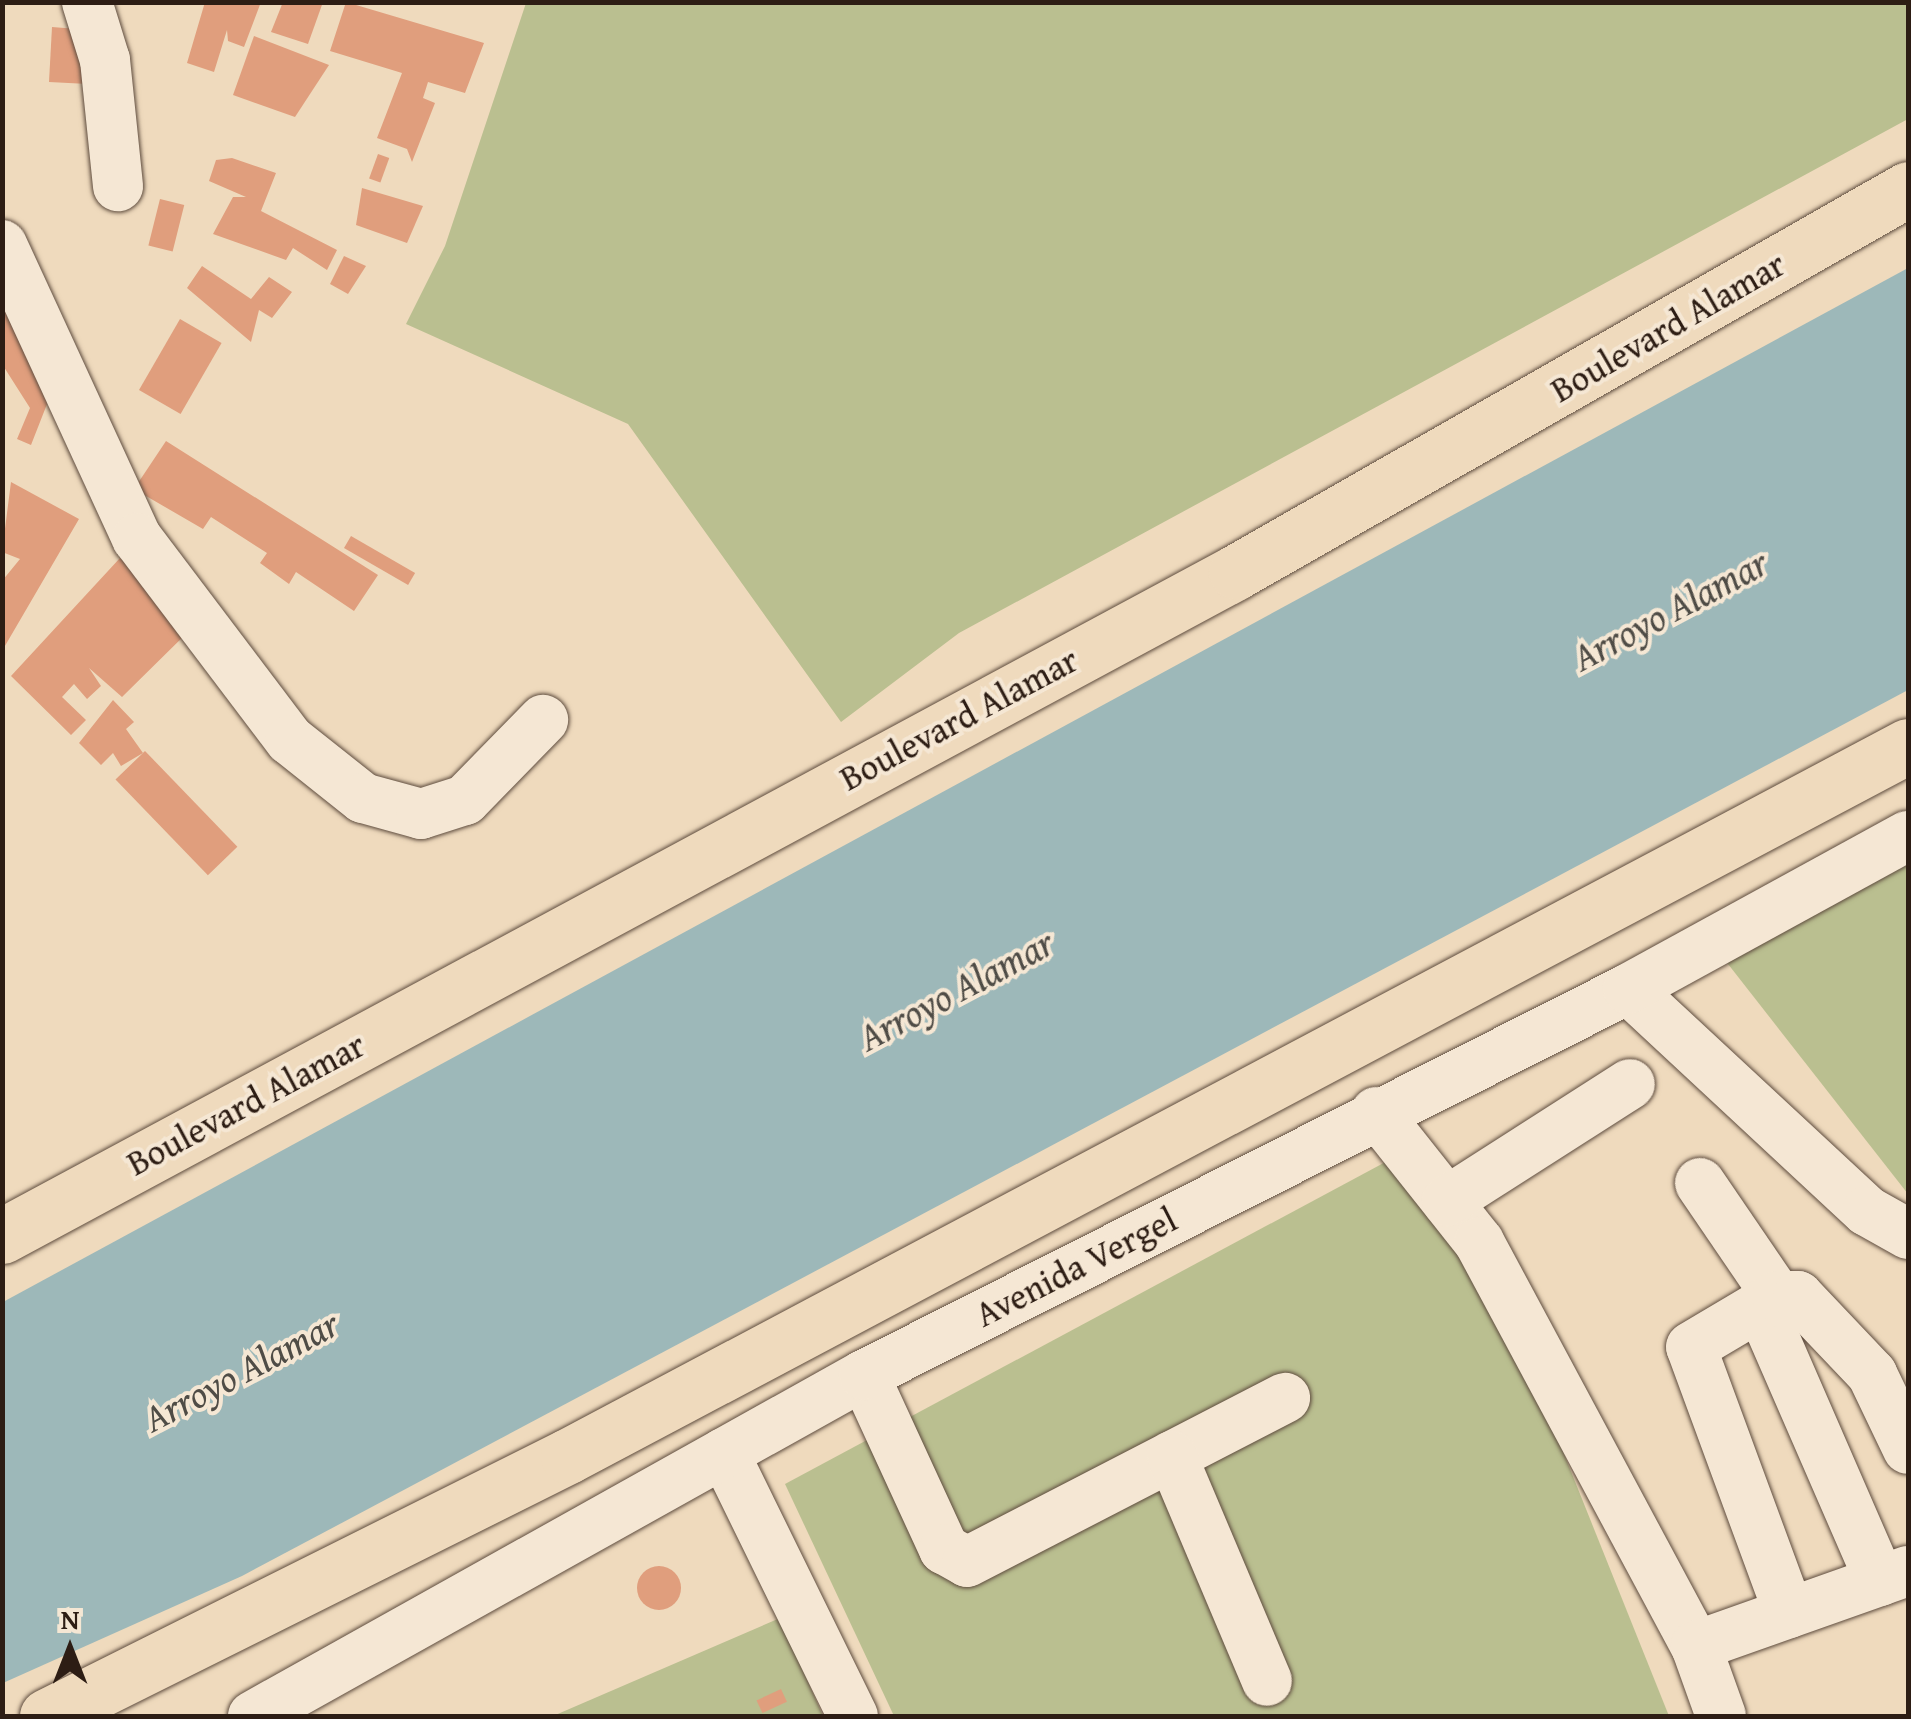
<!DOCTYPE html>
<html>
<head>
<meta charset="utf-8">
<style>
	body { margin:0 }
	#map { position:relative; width:1911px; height:1719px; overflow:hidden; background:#efdabd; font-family:"Gentium Book Plus",serif }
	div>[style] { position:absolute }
	.green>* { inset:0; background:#babf90 }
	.water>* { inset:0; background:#9db8b9 }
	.building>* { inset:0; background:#e09e7d; transform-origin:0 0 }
	.round { border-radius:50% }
	.roads { filter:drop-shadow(0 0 2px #5e4c3e) drop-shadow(0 0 2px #5e4c3e) }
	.minor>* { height:50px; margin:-25px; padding:0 25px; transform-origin:25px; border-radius:25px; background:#f5e7d4 }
	.highway>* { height:55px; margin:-27.5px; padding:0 27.5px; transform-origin:27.5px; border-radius:27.5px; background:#efdabd }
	span { translate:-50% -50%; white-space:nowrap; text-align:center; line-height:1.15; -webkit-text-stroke:8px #f5e7d4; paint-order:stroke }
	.street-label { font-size:35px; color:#2d1d14 }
	.water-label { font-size:38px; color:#4f4c46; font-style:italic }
	.frame { position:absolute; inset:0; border:5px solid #2d1d14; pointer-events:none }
	.north { position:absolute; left:20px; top:1599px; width:100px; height:100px; -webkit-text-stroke:8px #f5e7d4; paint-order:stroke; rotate:0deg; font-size:28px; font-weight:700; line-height:40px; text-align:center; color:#2d1d14 }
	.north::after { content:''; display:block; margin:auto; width:35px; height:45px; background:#2d1d14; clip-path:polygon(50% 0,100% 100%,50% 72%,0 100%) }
</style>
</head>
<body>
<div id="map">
	<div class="green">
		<div style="clip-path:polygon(526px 3px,1908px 3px,1908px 119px,959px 633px,841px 722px,628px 424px,406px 324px,445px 246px)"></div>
		<div style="clip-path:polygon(1908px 836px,1908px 1194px,1710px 941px)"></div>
		<div style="clip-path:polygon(1406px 1151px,1479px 1242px,1669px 1716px,894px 1716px,785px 1484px)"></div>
		<div style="clip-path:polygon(780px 1618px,823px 1716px,553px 1716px)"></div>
	</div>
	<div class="water">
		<div style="clip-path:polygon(1908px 268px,1908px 690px,242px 1576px,3px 1683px,3px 1302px)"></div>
	</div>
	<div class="building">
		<div style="clip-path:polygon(205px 2px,261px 2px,244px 47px,228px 41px,227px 30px,214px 72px,187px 63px)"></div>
		<div style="clip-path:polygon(283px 2px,323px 2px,308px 44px,271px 32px)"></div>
		<div style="clip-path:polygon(346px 2px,484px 43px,465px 93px,428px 82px,423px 98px,435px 103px,412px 162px,407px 149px,377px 138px,402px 73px,330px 51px)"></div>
		<div style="clip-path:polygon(52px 27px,77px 29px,88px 84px,49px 82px)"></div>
		<div style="clip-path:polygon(254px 36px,329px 65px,295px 117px,233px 95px)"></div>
		<div style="left:378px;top:154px;width:12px;height:26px;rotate:20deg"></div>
		<div style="clip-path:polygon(232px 158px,276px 173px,261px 211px,337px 250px,327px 270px,293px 248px,286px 260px,213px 234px,233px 197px,246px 197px,209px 181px,216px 160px)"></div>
		<div style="clip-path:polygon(362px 188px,423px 206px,407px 243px,356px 225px)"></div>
		<div style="left:160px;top:199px;width:25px;height:48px;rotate:14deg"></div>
		<div style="clip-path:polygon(344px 256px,366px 266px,348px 294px,330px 284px)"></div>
		<div style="clip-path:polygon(202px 266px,251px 299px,269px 277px,292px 292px,272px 318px,259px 310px,251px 342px,187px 288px)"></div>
		<div style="clip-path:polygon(2px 293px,58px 376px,31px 445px,17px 439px,30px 408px,2px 364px)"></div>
		<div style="left:180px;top:319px;width:48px;height:82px;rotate:30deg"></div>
		<div style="clip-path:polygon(166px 441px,378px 575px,354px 611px,296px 572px,289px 584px,260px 563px,267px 553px,211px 517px,203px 529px,134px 489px)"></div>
		<div style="clip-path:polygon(11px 482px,79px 519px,2px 651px,2px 581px,20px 559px,2px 552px)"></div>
		<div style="left:351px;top:536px;width:74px;height:14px;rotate:30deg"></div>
		<div style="clip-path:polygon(120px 558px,192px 628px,122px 697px,89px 668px,101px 686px,87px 699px,74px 684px,62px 697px,86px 720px,71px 735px,11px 676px)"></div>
		<div style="clip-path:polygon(113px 700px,134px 722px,126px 729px,143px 753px,121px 766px,113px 753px,101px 765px,79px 743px)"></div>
		<div style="left:145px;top:751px;width:133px;height:41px;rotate:46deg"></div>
		<div class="round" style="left:637px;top:1566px;width:44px;height:44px"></div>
		<div style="left:781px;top:1689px;width:14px;height:27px;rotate:65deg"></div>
	</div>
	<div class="roads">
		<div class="minor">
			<div style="left:87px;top:2px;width:61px;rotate:72.8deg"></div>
			<div style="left:105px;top:60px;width:127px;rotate:84.1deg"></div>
			<div style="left:2px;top:245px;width:323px;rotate:65.3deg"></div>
			<div style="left:137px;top:538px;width:253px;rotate:52.9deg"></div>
			<div style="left:290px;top:740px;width:93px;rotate:38.5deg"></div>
			<div style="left:363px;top:798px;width:60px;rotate:15.4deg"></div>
			<div style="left:421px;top:814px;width:46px;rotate:-17.7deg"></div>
			<div style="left:465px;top:800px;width:112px;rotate:-45.7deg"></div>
			<div style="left:1628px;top:989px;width:326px;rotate:42.9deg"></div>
			<div style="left:1867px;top:1211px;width:47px;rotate:29.3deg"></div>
			<div style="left:1376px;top:1112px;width:166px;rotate:51.6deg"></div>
			<div style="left:1479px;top:1242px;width:459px;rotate:61.8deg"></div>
			<div style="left:1696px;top:1646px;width:74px;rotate:70.3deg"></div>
			<div style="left:1700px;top:1183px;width:137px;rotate:55.7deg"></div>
			<div style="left:1447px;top:1201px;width:217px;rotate:-32.6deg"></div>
			<div style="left:1760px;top:1305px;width:301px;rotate:66.5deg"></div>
			<div style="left:864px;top:1375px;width:192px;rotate:65.3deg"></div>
			<div style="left:944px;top:1549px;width:26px;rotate:29deg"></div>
			<div style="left:967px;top:1562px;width:358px;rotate:-27.3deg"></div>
			<div style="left:724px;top:1453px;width:293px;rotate:63.9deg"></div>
			<div style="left:1172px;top:1456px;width:244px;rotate:67.1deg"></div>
			<div style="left:1789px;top:1613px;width:283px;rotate:-110.2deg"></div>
			<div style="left:1691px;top:1347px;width:100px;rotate:-30.7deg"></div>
			<div style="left:1777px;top:1296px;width:21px"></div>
			<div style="left:1798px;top:1296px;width:108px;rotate:46.5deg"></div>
			<div style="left:1872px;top:1374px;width:83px;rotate:64.4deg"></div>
			<div style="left:1696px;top:1646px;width:225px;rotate:-19.5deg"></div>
			<div style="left:253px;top:1716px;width:700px;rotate:-29.17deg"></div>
			<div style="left:864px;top:1375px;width:856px;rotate:-26.8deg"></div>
			<div style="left:1628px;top:989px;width:319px;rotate:-28.7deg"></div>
		</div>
		<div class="highway">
			<div style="left:2px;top:1236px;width:1401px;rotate:-28.28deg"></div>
			<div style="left:1236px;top:572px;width:773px;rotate:-29.68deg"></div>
			<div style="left:47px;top:1716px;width:582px;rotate:-26.52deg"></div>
			<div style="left:568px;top:1456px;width:1516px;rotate:-27.92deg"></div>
		</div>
	</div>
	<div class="street-label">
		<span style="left:1668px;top:327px;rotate:-30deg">Boulevard Alamar</span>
		<span style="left:959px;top:719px;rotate:-28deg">Boulevard Alamar</span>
		<span style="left:246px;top:1104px;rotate:-28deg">Boulevard Alamar</span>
		<span style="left:1076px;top:1267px;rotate:-27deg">Avenida Vergel</span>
	</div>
	<div class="water-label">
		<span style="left:1670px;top:610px;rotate:-28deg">Arroyo Alamar</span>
		<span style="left:956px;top:990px;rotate:-28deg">Arroyo Alamar</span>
		<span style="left:241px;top:1371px;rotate:-28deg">Arroyo Alamar</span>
	</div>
	<div class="frame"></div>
	<div class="north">N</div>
</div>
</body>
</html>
